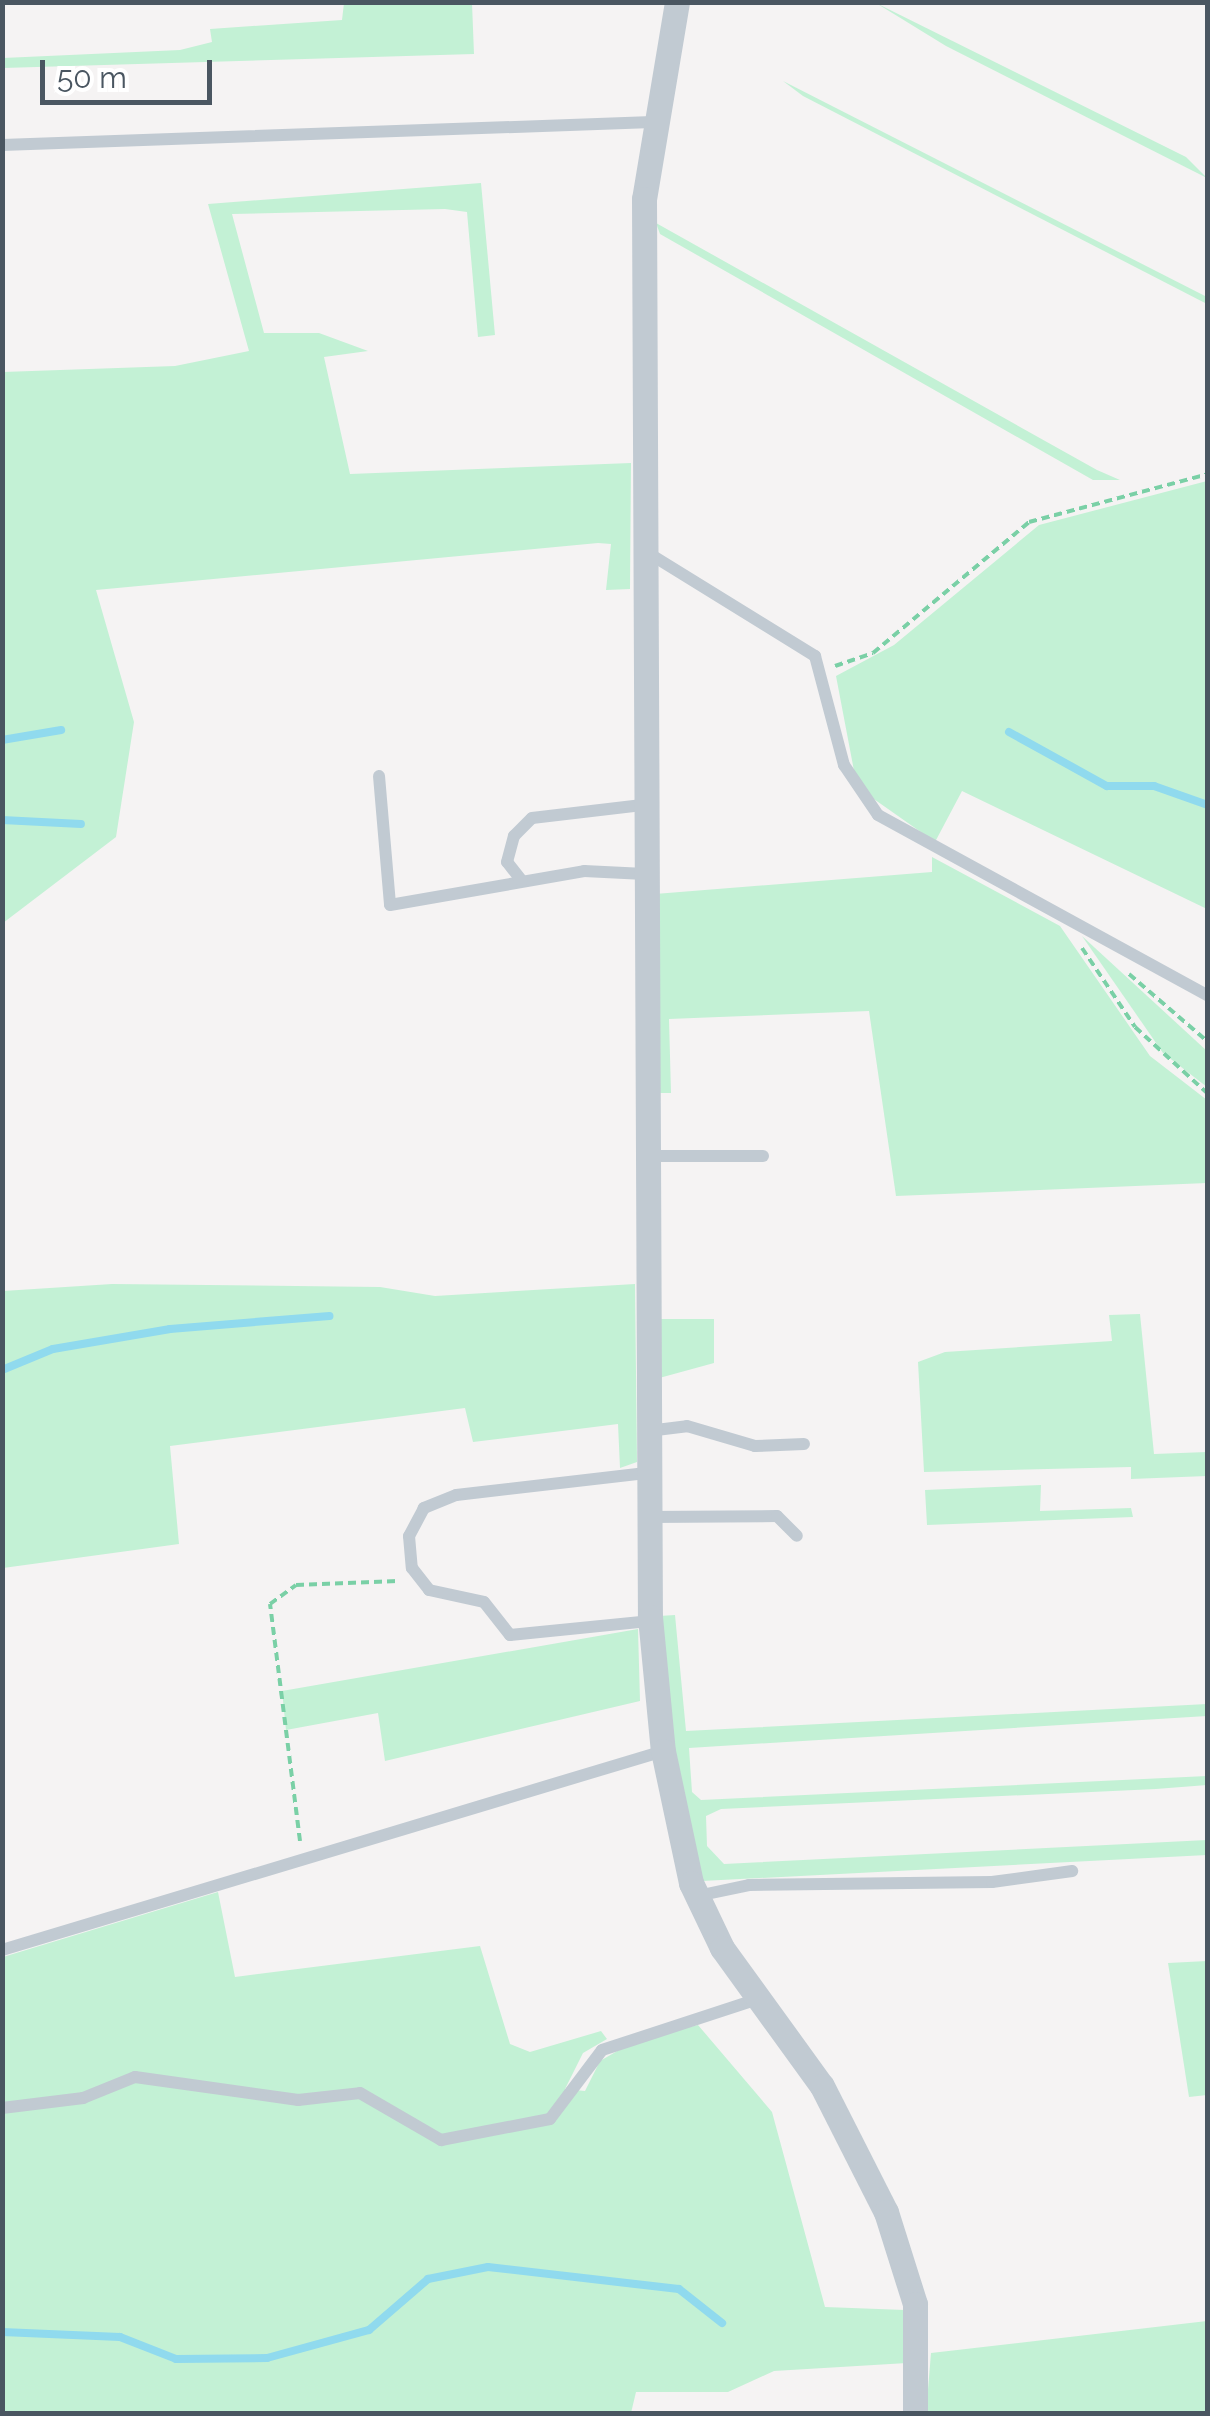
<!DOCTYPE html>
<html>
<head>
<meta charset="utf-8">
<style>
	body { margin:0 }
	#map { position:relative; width:1210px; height:2416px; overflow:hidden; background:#f5f3f3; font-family:Raleway,sans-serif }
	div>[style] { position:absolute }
	.green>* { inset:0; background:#c3f1d5 }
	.stream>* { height:8px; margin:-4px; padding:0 4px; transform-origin:4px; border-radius:4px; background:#90daee }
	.path>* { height:4px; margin-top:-2px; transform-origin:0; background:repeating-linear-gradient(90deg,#7ad0a6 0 8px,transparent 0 13px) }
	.lane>* { height:12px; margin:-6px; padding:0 6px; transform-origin:6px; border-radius:6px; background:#c1cad2 }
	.street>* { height:25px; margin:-12.5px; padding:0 12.5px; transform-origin:12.5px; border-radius:12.5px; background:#c1cad2 }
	span { translate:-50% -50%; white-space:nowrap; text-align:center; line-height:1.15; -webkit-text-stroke:9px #fff; paint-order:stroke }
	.frame { position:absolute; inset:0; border:5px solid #4a5661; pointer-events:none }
	.scale { position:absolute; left:40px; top:60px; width:172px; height:45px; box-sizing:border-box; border:5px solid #4a5661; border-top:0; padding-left:12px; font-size:30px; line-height:35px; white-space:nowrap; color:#4a5661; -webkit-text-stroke:8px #fff; paint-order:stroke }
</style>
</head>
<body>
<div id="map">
	<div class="green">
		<div style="clip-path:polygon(344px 3px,472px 3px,474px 54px,3px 68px,3px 58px,180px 50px,212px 42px,210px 29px,342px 20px)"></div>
		<div style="clip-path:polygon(876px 3px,1186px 157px,1207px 178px,946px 46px)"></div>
		<div style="clip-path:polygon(783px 81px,1207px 297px,1207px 304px,803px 96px)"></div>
		<div style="clip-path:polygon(481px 183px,495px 335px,478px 337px,467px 212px,445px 209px,232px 214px,264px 333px,319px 333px,368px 351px,324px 357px,350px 474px,631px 463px,630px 589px,606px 590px,611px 544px,598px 543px,96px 590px,134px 722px,116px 837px,3px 923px,3px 372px,175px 366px,249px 351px,208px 204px)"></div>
		<div style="clip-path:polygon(656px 223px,1097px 470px,1120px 480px,1093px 480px,660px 234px)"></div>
		<div style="clip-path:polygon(1207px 481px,1207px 909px,962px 791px,935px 842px,871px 797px,855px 776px,836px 676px,894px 645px,1039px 525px)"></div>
		<div style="clip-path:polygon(932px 857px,1060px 926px,1150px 1056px,1207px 1100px,1207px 1183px,896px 1196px,869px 1011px,669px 1019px,671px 1093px,653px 1093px,655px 894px,932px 872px)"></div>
		<div style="clip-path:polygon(1082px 936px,1207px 1051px,1207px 1087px,1163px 1053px)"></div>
		<div style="clip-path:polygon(112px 1284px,380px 1287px,435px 1296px,635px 1284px,637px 1462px,620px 1468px,618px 1424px,473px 1442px,465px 1408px,170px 1446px,179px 1544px,3px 1568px,3px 1291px)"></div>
		<div style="clip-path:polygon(1140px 1314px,1154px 1454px,1207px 1452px,1207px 1476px,1131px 1479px,1131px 1467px,924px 1472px,918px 1362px,945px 1352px,1112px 1341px,1109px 1315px)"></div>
		<div style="clip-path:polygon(654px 1319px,714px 1319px,714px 1363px,652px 1380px)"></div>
		<div style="clip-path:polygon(1041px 1485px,1040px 1511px,1131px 1508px,1133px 1517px,927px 1525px,925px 1490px)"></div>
		<div style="clip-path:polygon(675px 1615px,686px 1731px,1207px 1704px,1207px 1716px,689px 1748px,692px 1792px,701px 1800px,1207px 1776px,1207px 1785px,1156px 1789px,721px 1809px,706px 1816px,707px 1846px,724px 1864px,1207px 1840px,1207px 1855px,702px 1881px,671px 1776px,659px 1616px)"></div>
		<div style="clip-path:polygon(638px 1629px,640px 1701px,385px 1761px,378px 1713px,286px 1730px,282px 1691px)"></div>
		<div style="clip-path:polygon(218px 1892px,235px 1977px,480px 1946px,510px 2044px,530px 2052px,601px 2031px,607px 2039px,583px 2053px,565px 2089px,585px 2091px,600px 2061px,638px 2039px,698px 2025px,772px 2112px,825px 2307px,905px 2310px,907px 2363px,774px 2371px,728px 2392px,636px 2392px,631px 2413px,3px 2414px,3px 1957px)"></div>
		<div style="clip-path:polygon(1207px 1961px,1207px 2095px,1189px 2097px,1168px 1963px)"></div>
		<div style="clip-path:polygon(1207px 2321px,1207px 2413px,926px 2414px,931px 2353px)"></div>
	</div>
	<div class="stream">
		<div style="left:1009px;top:732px;width:112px;rotate:28.9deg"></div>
		<div style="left:1107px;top:786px;width:47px"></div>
		<div style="left:1154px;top:786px;width:57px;rotate:19.4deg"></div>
		<div style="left:2px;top:740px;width:60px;rotate:-9.6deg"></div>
		<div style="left:2px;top:820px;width:79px;rotate:2.9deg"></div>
		<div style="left:2px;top:1370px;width:55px;rotate:-22.4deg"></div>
		<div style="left:53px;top:1349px;width:119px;rotate:-9.7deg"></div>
		<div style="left:170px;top:1329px;width:160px;rotate:-4.7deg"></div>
		<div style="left:2px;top:2332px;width:118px;rotate:2.4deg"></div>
		<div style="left:120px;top:2337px;width:60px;rotate:21.4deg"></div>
		<div style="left:176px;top:2359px;width:91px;rotate:-0.6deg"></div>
		<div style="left:267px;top:2358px;width:106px;rotate:-15.4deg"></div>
		<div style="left:369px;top:2330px;width:78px;rotate:-40.8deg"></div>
		<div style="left:428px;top:2279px;width:61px;rotate:-11.3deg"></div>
		<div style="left:488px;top:2267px;width:192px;rotate:6.6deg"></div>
		<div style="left:679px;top:2289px;width:55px;rotate:38.3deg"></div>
	</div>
	<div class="path">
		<div style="left:835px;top:666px;width:40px;rotate:-18.9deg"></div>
		<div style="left:873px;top:653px;width:204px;rotate:-40deg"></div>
		<div style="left:1029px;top:522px;width:185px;rotate:-15deg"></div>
		<div style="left:1082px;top:948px;width:95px;rotate:56.1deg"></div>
		<div style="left:1135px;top:1027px;width:99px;rotate:42.5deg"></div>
		<div style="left:1129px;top:974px;width:104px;rotate:40.7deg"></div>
		<div style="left:300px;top:1841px;width:239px;rotate:-97.2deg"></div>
		<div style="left:270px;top:1604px;width:32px;rotate:-36deg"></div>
		<div style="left:296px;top:1585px;width:102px;rotate:-2.2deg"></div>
	</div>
	<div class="lane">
		<div style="left:2px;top:145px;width:651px;rotate:-2.02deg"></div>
		<div style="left:645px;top:551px;width:200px;rotate:31.7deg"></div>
		<div style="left:815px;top:656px;width:113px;rotate:75.1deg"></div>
		<div style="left:844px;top:765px;width:60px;rotate:55.8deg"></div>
		<div style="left:878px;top:815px;width:376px;rotate:28.7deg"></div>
		<div style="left:379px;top:776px;width:129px;rotate:85.1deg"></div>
		<div style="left:390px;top:905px;width:197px;rotate:-9.9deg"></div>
		<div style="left:584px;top:871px;width:61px;rotate:2.8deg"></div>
		<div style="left:522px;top:881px;width:24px;rotate:-128deg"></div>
		<div style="left:507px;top:862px;width:27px;rotate:-75deg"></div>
		<div style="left:514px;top:836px;width:25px;rotate:-45deg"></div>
		<div style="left:532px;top:818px;width:111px;rotate:-6.7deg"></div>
		<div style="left:647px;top:1156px;width:116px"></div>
		<div style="left:648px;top:1431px;width:39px;rotate:-7deg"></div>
		<div style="left:687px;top:1426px;width:71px;rotate:16.4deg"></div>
		<div style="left:755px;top:1446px;width:49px;rotate:-2.3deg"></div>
		<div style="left:646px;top:1473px;width:191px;rotate:173.4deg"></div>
		<div style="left:456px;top:1495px;width:35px;rotate:158deg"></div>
		<div style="left:424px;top:1508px;width:32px;rotate:118deg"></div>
		<div style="left:409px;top:1536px;width:32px;rotate:85deg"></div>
		<div style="left:412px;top:1568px;width:28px;rotate:52deg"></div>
		<div style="left:429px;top:1590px;width:56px;rotate:12.3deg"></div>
		<div style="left:484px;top:1602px;width:42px;rotate:51.8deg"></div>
		<div style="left:510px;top:1635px;width:142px;rotate:-5.7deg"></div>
		<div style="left:648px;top:1517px;width:129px;rotate:-0.4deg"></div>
		<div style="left:777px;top:1516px;width:28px;rotate:45deg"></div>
		<div style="left:697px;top:1896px;width:53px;rotate:-11.9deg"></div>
		<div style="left:749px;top:1885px;width:243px;rotate:-0.7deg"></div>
		<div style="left:992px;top:1882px;width:81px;rotate:-7.8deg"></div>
		<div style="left:2px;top:1950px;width:690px;rotate:-16.75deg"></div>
		<div style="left:2px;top:2108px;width:82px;rotate:-7deg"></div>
		<div style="left:83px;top:2098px;width:56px;rotate:-22deg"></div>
		<div style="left:135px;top:2077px;width:165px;rotate:8deg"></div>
		<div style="left:298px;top:2100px;width:62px;rotate:-6.4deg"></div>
		<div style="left:360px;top:2093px;width:94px;rotate:30.1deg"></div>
		<div style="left:441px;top:2140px;width:111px;rotate:-10.9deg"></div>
		<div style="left:550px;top:2119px;width:86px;rotate:-53deg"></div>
		<div style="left:602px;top:2050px;width:164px;rotate:-18.1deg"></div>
	</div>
	<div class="street">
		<div style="left:677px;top:2px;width:200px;rotate:99.5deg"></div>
		<div style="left:644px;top:199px;width:1418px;rotate:89.76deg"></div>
		<div style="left:650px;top:1617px;width:135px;rotate:84.5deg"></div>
		<div style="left:663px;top:1751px;width:135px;rotate:78deg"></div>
		<div style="left:691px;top:1883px;width:72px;rotate:64.5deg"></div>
		<div style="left:722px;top:1948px;width:170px;rotate:54.1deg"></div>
		<div style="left:822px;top:2086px;width:141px;rotate:63.1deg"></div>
		<div style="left:886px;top:2212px;width:96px;rotate:72.5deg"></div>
		<div style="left:915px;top:2304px;width:110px;rotate:90deg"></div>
	</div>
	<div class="frame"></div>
	<div class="scale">50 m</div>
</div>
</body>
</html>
